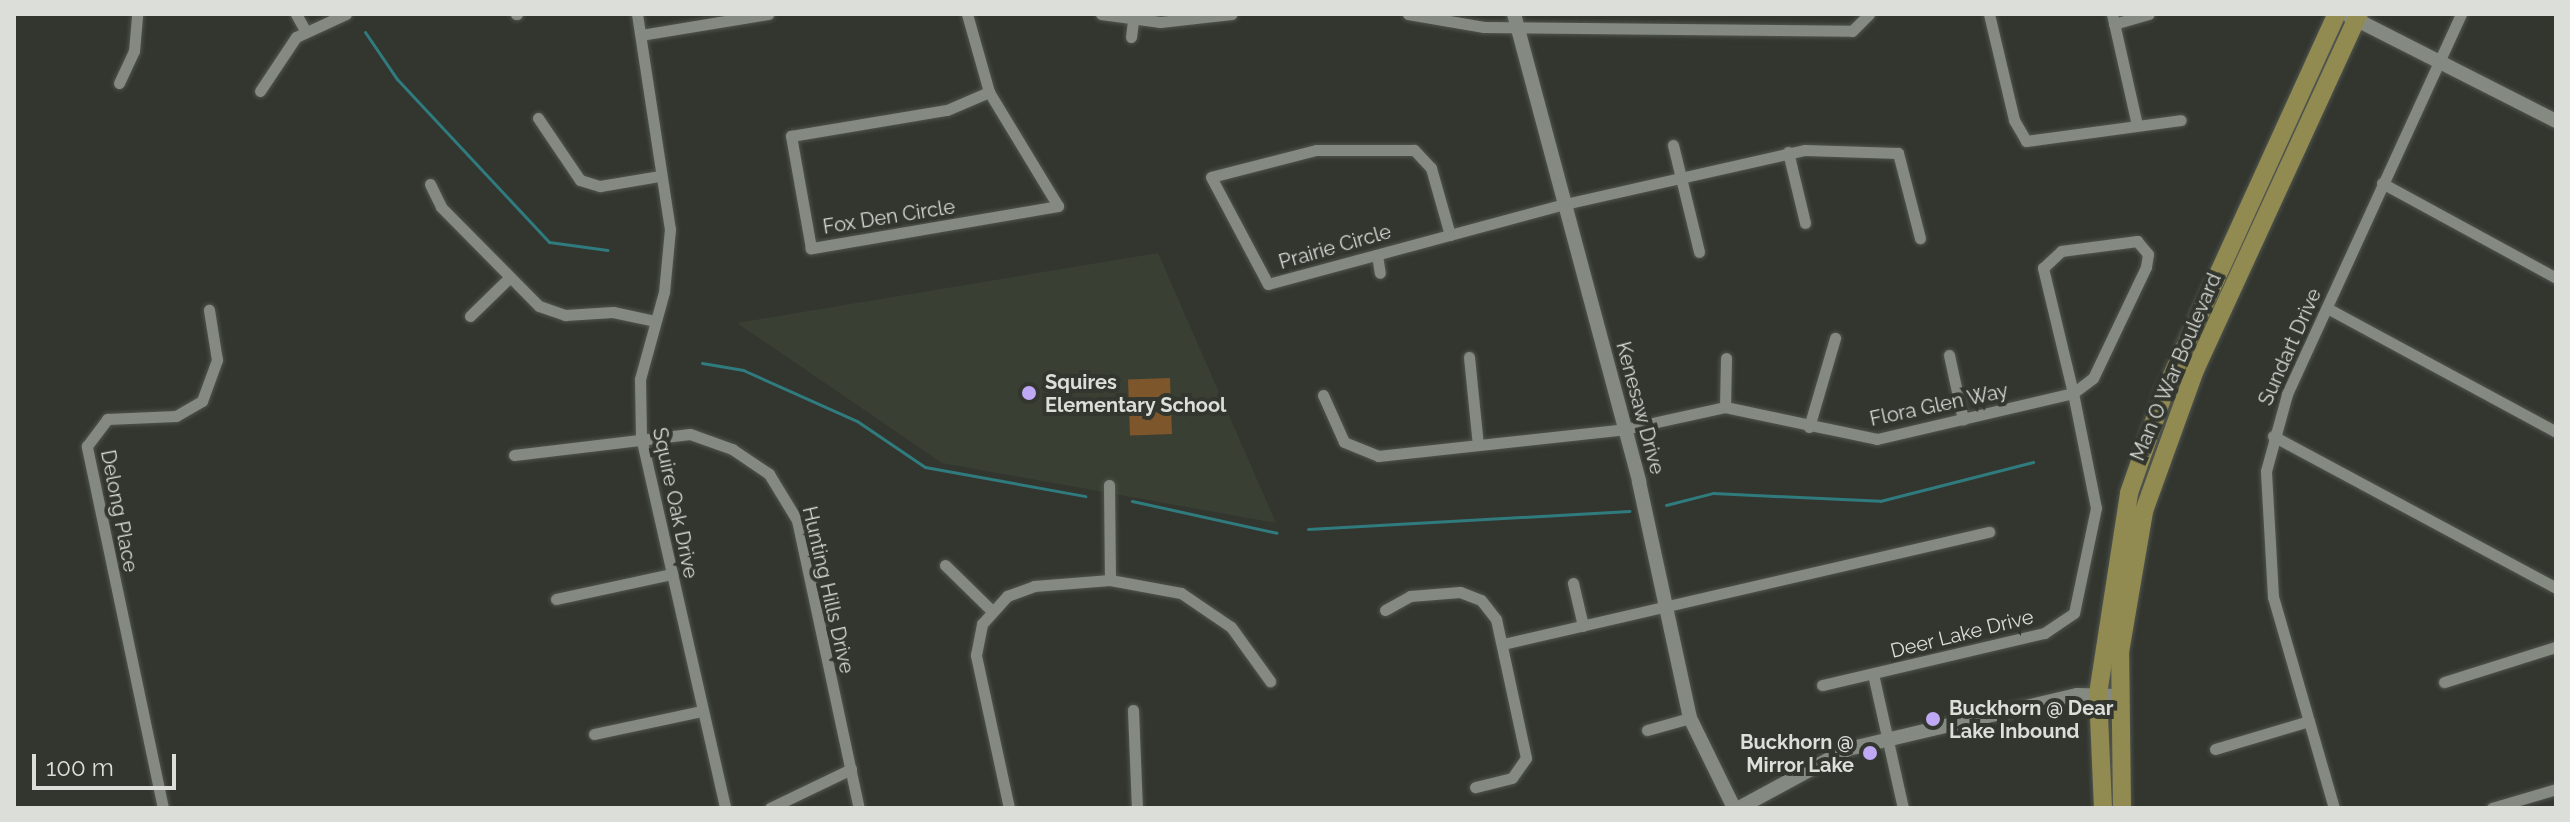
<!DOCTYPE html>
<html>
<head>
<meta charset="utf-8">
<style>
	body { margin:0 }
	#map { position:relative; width:2570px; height:822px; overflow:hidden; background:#32362f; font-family:Raleway,sans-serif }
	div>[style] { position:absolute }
	.built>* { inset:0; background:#394033 }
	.green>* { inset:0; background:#7d562c; transform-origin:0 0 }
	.stream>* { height:3px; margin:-1.5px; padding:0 1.5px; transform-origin:1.5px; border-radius:1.5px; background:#2f7b7e }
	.roads { filter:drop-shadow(0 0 2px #50544d) drop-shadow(0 0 2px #50544d) }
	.minor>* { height:11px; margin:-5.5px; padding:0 5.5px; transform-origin:5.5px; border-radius:5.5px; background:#848a81 }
	.tertiary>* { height:14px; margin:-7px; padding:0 7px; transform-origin:7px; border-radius:7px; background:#848a81 }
	.primary>* { height:18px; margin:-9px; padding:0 9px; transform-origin:9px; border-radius:9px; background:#928b51 }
	.dots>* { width:22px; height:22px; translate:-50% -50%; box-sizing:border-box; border:4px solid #32362f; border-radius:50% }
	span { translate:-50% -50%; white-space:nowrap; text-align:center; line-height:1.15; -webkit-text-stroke:8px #32362f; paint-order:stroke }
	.street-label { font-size:20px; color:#dbded9 }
	.poi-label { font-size:20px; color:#dbded9; font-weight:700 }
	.left { translate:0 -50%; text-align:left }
	.right { translate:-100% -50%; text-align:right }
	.frame { position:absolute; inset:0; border:16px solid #dbded9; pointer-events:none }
	.scale { position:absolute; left:32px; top:754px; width:144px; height:36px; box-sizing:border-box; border:4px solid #dbded9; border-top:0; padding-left:10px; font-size:24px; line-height:28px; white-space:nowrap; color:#dbded9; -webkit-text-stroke:6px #32362f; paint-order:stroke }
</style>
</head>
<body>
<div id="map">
	<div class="built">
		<div style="clip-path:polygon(1158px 253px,1276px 523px,942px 463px,737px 323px)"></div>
	</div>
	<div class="green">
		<div style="left:1170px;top:378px;width:56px;height:42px;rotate:88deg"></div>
	</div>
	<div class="stream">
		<div style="left:365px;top:32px;width:57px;rotate:55.8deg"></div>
		<div style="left:397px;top:79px;width:223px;rotate:47deg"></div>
		<div style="left:549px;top:242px;width:59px;rotate:7.9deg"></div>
		<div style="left:702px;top:363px;width:42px;rotate:9.7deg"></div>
		<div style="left:743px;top:370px;width:125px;rotate:24.1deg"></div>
		<div style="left:857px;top:421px;width:82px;rotate:34.1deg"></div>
		<div style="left:925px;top:467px;width:163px;rotate:10.3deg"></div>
		<div style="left:1132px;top:501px;width:148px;rotate:12.4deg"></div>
		<div style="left:1666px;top:505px;width:49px;rotate:-14.3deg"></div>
		<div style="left:1713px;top:493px;width:167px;rotate:2.7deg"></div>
		<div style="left:1880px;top:501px;width:158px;rotate:-14.3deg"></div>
		<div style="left:1308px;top:529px;width:322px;rotate:-3.2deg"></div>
	</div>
	<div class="roads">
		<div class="minor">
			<div style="left:296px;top:14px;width:18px;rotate:61deg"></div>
			<div style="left:516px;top:14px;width:1px"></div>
			<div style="left:637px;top:14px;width:218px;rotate:81.3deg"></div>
			<div style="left:670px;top:229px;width:63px;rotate:95.4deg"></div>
			<div style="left:664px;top:292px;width:90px;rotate:105.4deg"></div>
			<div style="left:640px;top:379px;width:58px;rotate:89deg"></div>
			<div style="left:641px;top:437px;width:380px;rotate:77.2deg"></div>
			<div style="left:967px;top:14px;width:81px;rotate:74.2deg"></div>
			<div style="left:1101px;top:14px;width:60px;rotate:7.7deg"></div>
			<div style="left:1160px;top:22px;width:72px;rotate:-6.3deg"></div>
			<div style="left:1408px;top:14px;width:77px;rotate:9.7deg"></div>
			<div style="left:1484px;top:27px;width:368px;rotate:0.6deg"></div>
			<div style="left:1852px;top:31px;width:24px;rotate:-45deg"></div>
			<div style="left:1989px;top:14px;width:109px;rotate:76.7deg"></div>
			<div style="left:2014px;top:120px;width:24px;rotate:60deg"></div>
			<div style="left:2026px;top:141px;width:156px;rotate:-7.7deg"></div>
			<div style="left:2112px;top:14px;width:114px;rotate:77.3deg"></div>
			<div style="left:2114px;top:24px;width:36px;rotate:-16deg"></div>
			<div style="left:641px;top:35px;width:129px;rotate:-9.4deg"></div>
			<div style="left:1131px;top:37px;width:16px;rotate:-83deg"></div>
			<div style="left:119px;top:83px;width:35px;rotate:-65deg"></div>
			<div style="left:134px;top:51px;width:37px;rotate:-85deg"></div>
			<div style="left:260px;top:91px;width:65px;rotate:-56.3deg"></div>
			<div style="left:296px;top:37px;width:55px;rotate:-24.7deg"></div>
			<div style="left:989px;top:92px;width:133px;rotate:58.8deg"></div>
			<div style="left:1058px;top:206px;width:251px;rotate:170.3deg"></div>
			<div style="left:811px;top:248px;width:114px;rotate:-100.1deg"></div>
			<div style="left:791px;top:136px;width:158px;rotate:-9.5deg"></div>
			<div style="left:947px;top:110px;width:46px;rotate:-23.2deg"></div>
			<div style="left:538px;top:118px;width:75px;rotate:55.9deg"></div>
			<div style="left:580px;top:180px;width:21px;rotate:17deg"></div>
			<div style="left:600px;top:186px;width:61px;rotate:-9.5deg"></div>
			<div style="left:1673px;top:145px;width:110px;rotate:76.3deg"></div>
			<div style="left:1788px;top:152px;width:73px;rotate:76.5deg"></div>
			<div style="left:2382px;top:183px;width:198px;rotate:28.6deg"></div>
			<div style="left:430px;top:184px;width:25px;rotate:64deg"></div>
			<div style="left:441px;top:207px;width:139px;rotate:45.3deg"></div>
			<div style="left:539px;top:306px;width:28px;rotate:19deg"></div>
			<div style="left:565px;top:315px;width:48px;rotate:-3.6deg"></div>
			<div style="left:613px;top:312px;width:40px;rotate:12deg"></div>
			<div style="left:1450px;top:235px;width:70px;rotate:-105.8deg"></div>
			<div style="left:1431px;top:168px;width:25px;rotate:-133deg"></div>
			<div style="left:1414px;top:150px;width:98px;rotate:180deg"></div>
			<div style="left:1316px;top:150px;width:108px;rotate:165.6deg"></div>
			<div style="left:1211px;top:177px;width:121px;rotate:62deg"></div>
			<div style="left:1268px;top:284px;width:308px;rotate:-15.1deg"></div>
			<div style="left:1565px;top:204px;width:246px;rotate:-12.7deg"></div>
			<div style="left:1805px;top:150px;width:93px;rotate:1.8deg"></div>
			<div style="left:1898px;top:153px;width:88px;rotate:75.5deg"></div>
			<div style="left:2137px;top:241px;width:17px;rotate:50deg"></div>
			<div style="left:2148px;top:254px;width:13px;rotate:99deg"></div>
			<div style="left:2146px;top:267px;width:123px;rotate:115.5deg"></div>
			<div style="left:2093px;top:378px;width:25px;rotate:143deg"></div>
			<div style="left:2073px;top:393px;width:129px;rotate:-103.5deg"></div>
			<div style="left:2043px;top:268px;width:25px;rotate:-43deg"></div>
			<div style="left:2061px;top:251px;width:77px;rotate:-7.5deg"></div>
			<div style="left:1377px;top:255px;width:18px;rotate:81deg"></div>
			<div style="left:2327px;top:308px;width:260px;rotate:28.4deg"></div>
			<div style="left:470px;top:316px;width:53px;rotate:-44.2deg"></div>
			<div style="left:1949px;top:355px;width:66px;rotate:77.7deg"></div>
			<div style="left:1469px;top:357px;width:88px;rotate:84.2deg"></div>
			<div style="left:1323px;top:395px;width:51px;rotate:65.9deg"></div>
			<div style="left:1344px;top:442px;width:37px;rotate:22deg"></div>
			<div style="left:1378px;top:456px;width:248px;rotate:-6.2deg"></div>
			<div style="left:1625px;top:429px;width:102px;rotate:-12.4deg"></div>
			<div style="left:1725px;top:407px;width:155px;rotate:11.9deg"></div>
			<div style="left:1877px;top:439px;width:201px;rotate:-13.2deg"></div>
			<div style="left:2073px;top:393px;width:117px;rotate:78.7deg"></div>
			<div style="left:2096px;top:508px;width:107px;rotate:101.8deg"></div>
			<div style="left:2074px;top:613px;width:36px;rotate:146deg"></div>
			<div style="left:2044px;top:633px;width:228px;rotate:166.8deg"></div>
			<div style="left:1725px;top:407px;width:49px;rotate:-88.8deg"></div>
			<div style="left:1809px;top:427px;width:93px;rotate:-73.7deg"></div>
			<div style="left:2273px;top:436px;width:321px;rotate:28.2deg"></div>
			<div style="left:514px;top:455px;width:177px;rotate:-6.8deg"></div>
			<div style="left:690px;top:434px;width:45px;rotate:19.7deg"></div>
			<div style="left:732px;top:449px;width:45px;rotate:34deg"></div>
			<div style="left:769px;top:474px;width:54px;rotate:58.7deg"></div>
			<div style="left:797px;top:520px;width:295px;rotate:77.9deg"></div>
			<div style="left:1109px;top:485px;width:95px;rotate:89.4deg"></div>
			<div style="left:945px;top:565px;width:64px;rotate:44.4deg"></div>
			<div style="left:1573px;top:583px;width:44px;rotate:76.9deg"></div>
			<div style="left:556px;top:599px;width:119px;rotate:-12.2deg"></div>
			<div style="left:1385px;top:610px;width:29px;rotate:-29deg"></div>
			<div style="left:1410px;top:596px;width:50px;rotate:-4.6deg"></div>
			<div style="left:1460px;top:592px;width:22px;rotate:21deg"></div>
			<div style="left:1481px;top:600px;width:24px;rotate:52deg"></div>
			<div style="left:1496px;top:619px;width:142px;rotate:77.8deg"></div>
			<div style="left:1526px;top:758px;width:24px;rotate:125deg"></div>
			<div style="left:1512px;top:778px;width:38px;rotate:166deg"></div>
			<div style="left:1503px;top:644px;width:499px;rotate:-13deg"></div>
			<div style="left:1873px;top:674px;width:137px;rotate:77.4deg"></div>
			<div style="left:2444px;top:682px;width:117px;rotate:-17.4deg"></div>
			<div style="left:1133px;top:710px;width:98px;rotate:87.7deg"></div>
			<div style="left:1647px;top:730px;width:45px;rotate:-15.6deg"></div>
			<div style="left:594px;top:734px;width:110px;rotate:-12deg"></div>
			<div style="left:2215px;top:749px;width:98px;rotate:-16.6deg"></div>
			<div style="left:163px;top:808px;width:370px;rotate:-101.9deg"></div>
			<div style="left:87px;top:446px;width:34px;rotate:-53deg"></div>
			<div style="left:107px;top:419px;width:69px;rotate:-2.5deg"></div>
			<div style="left:176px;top:416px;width:30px;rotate:-30deg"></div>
			<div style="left:202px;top:401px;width:44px;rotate:-69.9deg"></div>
			<div style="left:217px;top:360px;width:51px;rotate:-99.1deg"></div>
			<div style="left:770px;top:808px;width:90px;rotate:-25.7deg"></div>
			<div style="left:1009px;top:808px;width:157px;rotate:-102.2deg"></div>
			<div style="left:976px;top:655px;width:32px;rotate:-79deg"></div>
			<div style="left:982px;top:624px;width:38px;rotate:-48deg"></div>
			<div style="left:1007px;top:596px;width:29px;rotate:-20deg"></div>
			<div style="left:1034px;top:586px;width:76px;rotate:-4.5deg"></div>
			<div style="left:1110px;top:580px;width:72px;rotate:10.4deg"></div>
			<div style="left:1181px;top:593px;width:60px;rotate:34.2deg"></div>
			<div style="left:1231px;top:627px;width:67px;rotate:54.2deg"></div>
			<div style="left:2334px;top:808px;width:220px;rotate:-106.1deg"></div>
			<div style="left:2273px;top:597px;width:126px;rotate:-93.2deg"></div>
			<div style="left:2266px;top:471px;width:80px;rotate:-74.7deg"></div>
			<div style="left:2287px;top:394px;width:418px;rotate:-65.4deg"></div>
			<div style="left:2492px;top:808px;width:67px;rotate:-16.5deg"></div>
		</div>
		<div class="tertiary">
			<div style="left:1514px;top:14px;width:484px;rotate:75deg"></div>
			<div style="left:1639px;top:482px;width:241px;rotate:77.8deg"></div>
			<div style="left:1690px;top:718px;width:100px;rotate:63.9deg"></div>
			<div style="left:2349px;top:16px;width:232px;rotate:26.9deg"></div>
			<div style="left:1739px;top:808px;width:124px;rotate:-28.4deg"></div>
			<div style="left:1848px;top:749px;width:235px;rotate:-13.3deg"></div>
			<div style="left:2077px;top:695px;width:41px;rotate:1.4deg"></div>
		</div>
		<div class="primary">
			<div style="left:2103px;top:808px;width:114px;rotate:-92.5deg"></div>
			<div style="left:2098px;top:694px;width:203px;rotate:-81.2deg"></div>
			<div style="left:2129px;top:493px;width:106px;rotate:-70.7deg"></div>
			<div style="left:2164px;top:393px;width:417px;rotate:-65.5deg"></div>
			<div style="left:2122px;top:808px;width:156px;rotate:-90.7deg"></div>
			<div style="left:2120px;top:652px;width:143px;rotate:-80.3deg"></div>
			<div style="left:2144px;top:511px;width:150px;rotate:-70.1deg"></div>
			<div style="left:2195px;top:370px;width:392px;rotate:-65.3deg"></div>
		</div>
	</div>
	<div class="dots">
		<div style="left:1029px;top:393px;background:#bfa8f4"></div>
		<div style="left:1933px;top:719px;background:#bfa8f4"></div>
		<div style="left:1870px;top:753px;background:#bfa8f4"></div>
	</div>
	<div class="street-label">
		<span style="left:889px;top:217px;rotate:-9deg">Fox Den Circle</span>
		<span style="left:1335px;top:247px;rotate:-16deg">Prairie Circle</span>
		<span style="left:2290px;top:347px;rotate:-66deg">Sundart Drive</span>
		<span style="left:2176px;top:367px;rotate:-67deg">Man O War Boulevard</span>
		<span style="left:1939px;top:405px;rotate:-12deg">Flora Glen Way</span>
		<span style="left:1640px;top:408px;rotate:75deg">Kenesaw Drive</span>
		<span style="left:675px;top:503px;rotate:78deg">Squire Oak Drive</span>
		<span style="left:119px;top:511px;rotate:79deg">Delong Place</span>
		<span style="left:828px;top:590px;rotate:77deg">Hunting Hills Drive</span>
		<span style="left:1962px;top:634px;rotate:-14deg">Deer Lake Drive</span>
	</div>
	<div class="poi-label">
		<span class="left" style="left:1045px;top:394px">Squires<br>Elementary School</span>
		<span class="left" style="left:1949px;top:720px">Buckhorn @ Dear<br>Lake Inbound</span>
		<span class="right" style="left:1854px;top:754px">Buckhorn @<br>Mirror Lake</span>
	</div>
	<div class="frame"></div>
	<div class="scale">100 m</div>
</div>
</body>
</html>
